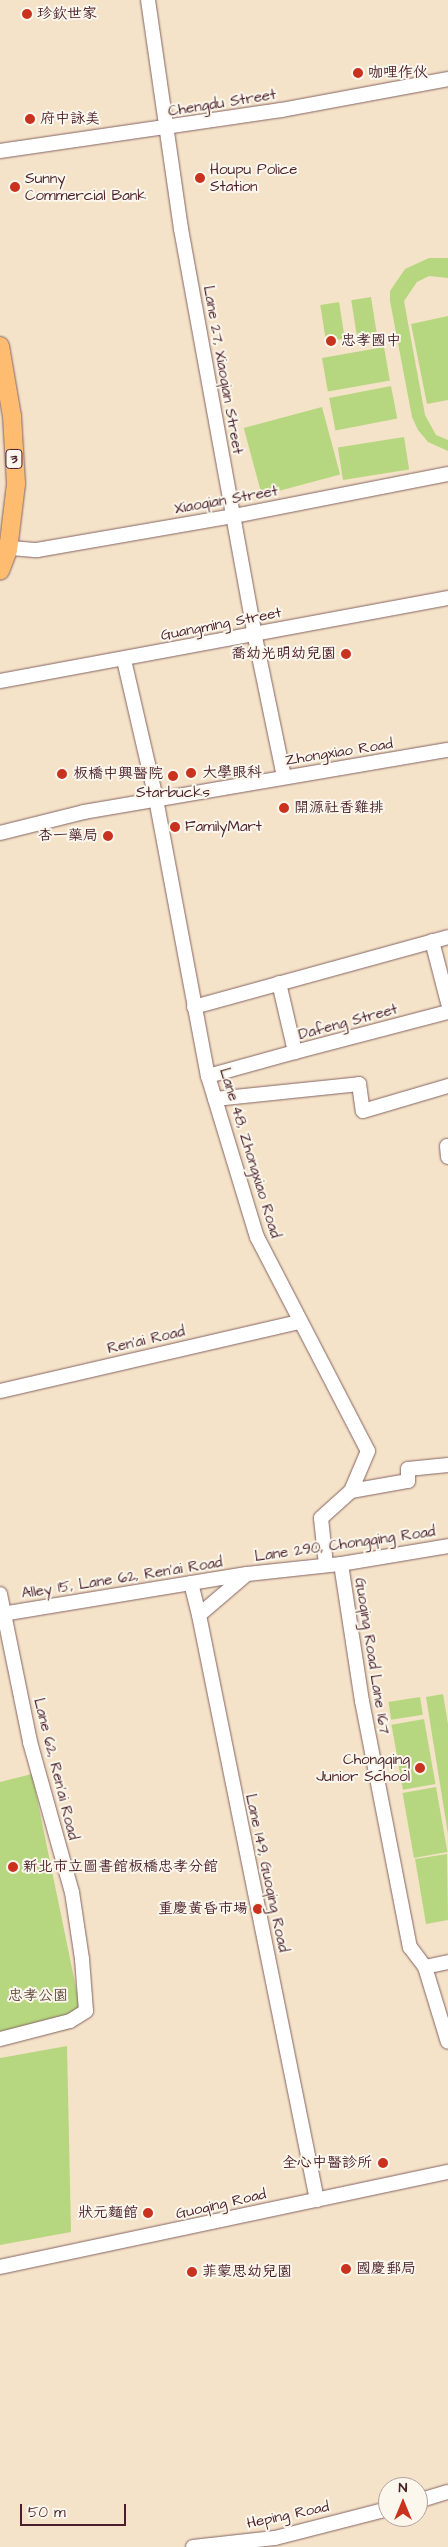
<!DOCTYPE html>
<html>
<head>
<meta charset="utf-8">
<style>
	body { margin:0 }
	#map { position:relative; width:448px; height:2547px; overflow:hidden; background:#f5e3c9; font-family:"Architects Daughter","LXGW WenKai TC",sans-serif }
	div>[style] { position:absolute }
	.green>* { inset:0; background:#b6d77f; transform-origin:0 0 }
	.roads { filter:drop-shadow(0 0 1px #866462) drop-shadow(0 0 1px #866462) }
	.minor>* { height:14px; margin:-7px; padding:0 7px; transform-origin:7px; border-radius:7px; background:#fff }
	.major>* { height:18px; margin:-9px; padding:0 9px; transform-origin:9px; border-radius:9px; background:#fdbc70 }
	.dots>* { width:14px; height:14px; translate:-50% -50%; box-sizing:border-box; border:2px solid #fbf7ec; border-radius:50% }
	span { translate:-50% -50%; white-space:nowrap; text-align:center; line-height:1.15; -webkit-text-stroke:4px #fbf7ec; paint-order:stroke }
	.shield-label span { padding:1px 4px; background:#fbf7ec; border:1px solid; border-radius:4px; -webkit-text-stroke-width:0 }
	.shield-label { font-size:14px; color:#4a1f2b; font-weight:700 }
	.poi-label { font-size:15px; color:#4a1f2b }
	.left { translate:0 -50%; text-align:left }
	.right { translate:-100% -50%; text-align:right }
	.street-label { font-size:15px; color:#4a1f2b }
	.park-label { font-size:15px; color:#654d40 }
	.north { position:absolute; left:378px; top:2477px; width:50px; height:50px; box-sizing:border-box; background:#fbf7ec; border:1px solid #b4a19f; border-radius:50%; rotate:0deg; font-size:14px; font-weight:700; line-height:20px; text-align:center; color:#4a1f2b }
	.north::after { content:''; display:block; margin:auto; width:18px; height:22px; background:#c8321e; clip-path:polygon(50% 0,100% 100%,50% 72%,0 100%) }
	.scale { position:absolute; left:20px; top:2504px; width:106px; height:22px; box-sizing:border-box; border:2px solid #4a1f2b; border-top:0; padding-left:6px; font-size:15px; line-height:18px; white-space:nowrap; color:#4a1f2b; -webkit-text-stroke:4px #fbf7ec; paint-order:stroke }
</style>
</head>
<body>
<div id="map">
	<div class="green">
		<div style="clip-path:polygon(429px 258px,448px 258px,448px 278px,429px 276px,417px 282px,404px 301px,425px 415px,436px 435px,448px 440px,448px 451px,428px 442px,418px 430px,412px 417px,390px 301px,390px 291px,405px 269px)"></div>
		<div style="left:371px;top:297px;width:37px;height:20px;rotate:81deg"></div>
		<div style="left:339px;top:302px;width:37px;height:19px;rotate:81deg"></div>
		<div style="clip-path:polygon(448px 316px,448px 400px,427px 404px,411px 324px)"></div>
		<div style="left:384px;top:347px;width:34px;height:63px;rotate:80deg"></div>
		<div style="left:391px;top:386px;width:33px;height:63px;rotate:79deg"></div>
		<div style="left:322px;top:407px;width:70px;height:81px;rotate:75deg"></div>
		<div style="left:404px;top:437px;width:33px;height:67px;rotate:81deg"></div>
		<div style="clip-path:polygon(443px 1694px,448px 1724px,448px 1834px,426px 1697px)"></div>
		<div style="left:420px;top:1697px;width:18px;height:32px;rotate:81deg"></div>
		<div style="left:424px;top:1719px;width:66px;height:33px;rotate:80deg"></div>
		<div style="clip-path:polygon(32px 1774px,80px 2007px,70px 2029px,0 2045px,0 1782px)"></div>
		<div style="left:436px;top:1787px;width:66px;height:34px;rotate:80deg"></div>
		<div style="clip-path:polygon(447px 1854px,448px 1920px,426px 1924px,415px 1859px)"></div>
		<div style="clip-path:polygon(67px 2046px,71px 2232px,0 2245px,0 2058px)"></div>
	</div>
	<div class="roads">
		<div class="minor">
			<div style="left:148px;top:0;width:231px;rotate:81.8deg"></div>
			<div style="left:181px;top:229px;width:410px;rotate:79.7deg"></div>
			<div style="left:254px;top:632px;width:148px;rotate:78.3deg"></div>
			<div style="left:0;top:151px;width:284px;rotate:-8.3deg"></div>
			<div style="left:281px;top:110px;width:170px;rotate:-10.5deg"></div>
			<div style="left:0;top:547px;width:37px;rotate:5deg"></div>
			<div style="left:37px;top:550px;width:200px;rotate:-9.8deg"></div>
			<div style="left:234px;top:516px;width:218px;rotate:-11.1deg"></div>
			<div style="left:124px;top:660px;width:143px;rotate:77deg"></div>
			<div style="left:156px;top:799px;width:282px;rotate:79.4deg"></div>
			<div style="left:208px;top:1076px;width:168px;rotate:73.1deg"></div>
			<div style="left:257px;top:1237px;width:241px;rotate:62.6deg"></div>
			<div style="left:368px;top:1451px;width:43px;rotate:113deg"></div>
			<div style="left:0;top:681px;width:456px;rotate:-10.5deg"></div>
			<div style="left:0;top:833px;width:87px;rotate:-14deg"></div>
			<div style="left:84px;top:812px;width:369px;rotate:-9.7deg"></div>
			<div style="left:432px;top:941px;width:64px;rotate:75.5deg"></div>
			<div style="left:279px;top:983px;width:71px;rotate:76.9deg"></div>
			<div style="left:295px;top:1052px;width:158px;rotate:-14.7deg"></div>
			<div style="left:194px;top:1007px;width:263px;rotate:-15.4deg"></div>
			<div style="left:208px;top:1076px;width:90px;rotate:-15.4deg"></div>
			<div style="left:215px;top:1099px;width:145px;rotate:-5.9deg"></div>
			<div style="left:359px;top:1084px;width:27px;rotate:82deg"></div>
			<div style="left:363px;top:1111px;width:89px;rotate:-16.4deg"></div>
			<div style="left:447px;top:1146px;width:11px;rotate:85deg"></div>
			<div style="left:0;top:1391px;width:308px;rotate:-13deg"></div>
			<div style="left:341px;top:1564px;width:139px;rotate:81.3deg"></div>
			<div style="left:362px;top:1701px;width:251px;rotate:79deg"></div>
			<div style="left:410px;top:1947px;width:25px;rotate:53deg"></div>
			<div style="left:425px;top:1967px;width:78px;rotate:73deg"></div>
			<div style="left:326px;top:1565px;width:47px;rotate:-96.1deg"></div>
			<div style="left:321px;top:1518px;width:40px;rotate:-42deg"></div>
			<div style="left:351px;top:1491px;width:58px;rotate:-10deg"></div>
			<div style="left:408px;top:1481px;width:12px;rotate:-90deg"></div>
			<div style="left:408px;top:1469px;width:40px;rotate:-5.7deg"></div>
			<div style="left:247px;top:1574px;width:63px;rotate:139.5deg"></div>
			<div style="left:199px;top:1615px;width:597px;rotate:78.6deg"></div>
			<div style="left:191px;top:1583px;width:33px;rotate:76deg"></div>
			<div style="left:0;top:1594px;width:151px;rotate:78.5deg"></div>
			<div style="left:30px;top:1742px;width:156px;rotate:74.4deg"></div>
			<div style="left:72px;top:1892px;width:68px;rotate:81.5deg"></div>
			<div style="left:82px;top:1959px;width:52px;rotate:85.6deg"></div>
			<div style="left:86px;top:2011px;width:19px;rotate:148deg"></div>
			<div style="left:70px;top:2021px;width:72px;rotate:165.6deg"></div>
			<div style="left:2px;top:1614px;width:248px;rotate:-9.3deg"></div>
			<div style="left:247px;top:1574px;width:95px;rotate:-6.1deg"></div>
			<div style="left:341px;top:1564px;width:109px;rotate:-9.5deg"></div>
			<div style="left:425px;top:1967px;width:24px;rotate:-12deg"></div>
			<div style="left:0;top:2267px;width:458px;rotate:-12deg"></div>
			<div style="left:418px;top:2501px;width:31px;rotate:-17deg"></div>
			<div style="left:193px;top:2547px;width:82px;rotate:-6.3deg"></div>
			<div style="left:275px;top:2538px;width:117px;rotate:-14.4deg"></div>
		</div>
		<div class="major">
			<div style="left:0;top:346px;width:71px;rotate:80.3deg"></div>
			<div style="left:12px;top:416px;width:68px;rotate:86.6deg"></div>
			<div style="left:16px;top:484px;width:66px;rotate:96.9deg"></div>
			<div style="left:8px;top:550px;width:22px;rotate:111deg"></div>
		</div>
	</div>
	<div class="dots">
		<div style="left:27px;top:14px;background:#c8321e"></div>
		<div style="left:358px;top:73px;background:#c8321e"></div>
		<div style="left:30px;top:119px;background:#c8321e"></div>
		<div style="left:200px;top:178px;background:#c8321e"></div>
		<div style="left:15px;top:187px;background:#c8321e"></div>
		<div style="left:331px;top:341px;background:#c8321e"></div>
		<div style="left:346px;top:654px;background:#c8321e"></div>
		<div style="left:191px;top:773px;background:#c8321e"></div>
		<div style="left:62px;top:774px;background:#c8321e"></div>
		<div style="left:173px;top:776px;background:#c8321e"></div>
		<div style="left:284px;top:808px;background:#c8321e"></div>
		<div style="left:175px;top:827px;background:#c8321e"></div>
		<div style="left:108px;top:836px;background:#c8321e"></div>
		<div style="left:420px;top:1768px;background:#c8321e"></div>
		<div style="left:13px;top:1867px;background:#c8321e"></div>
		<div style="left:258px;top:1909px;background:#c8321e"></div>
		<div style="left:383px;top:2163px;background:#c8321e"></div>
		<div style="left:148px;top:2213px;background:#c8321e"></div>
		<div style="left:346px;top:2269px;background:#c8321e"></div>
		<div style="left:192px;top:2272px;background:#c8321e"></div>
	</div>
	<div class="shield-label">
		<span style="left:14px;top:459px">3</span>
	</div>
	<div class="poi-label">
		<span class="left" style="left:37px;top:14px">珍欽世家</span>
		<span class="left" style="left:368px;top:73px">咖哩作伙</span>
		<span class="left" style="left:40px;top:119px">府中詠美</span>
		<span class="left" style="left:210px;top:178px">Houpu Police<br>Station</span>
		<span class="left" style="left:25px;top:187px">Sunny<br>Commercial Bank</span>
		<span class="left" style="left:341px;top:341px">忠孝國中</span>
		<span class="right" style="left:336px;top:654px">喬幼光明幼兒園</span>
		<span class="left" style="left:202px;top:773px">大學眼科</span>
		<span class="left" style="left:73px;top:774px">板橋中興醫院</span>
		<span style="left:173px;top:793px">Starbucks</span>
		<span class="left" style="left:294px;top:808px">開源社香雞排</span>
		<span class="left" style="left:185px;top:827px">FamilyMart</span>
		<span class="right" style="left:98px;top:836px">杏一藥局</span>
		<span class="right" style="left:410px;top:1768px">Chongqing<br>Junior School</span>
		<span class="left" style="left:23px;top:1867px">新北市立圖書館板橋忠孝分館</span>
		<span class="right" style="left:248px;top:1909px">重慶黃昏市場</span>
		<span class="right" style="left:372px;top:2163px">全心中醫診所</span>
		<span class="right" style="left:138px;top:2213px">狀元麵館</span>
		<span class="left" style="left:356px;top:2269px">國慶郵局</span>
		<span class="left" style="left:202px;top:2272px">菲蒙思幼兒園</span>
	</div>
	<div class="street-label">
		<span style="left:222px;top:103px;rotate:-9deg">Chengdu Street</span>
		<span style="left:223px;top:370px;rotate:80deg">Lane 27, Xiaoqian Street</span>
		<span style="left:226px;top:500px;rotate:-10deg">Xiaoqian Street</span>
		<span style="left:221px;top:624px;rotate:-11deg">Guangming Street</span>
		<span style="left:339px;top:752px;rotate:-9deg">Zhongxiao Road</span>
		<span style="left:348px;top:1022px;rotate:-15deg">Dafeng Street</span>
		<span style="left:250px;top:1153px;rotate:73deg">Lane 48, Zhongxiao Road</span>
		<span style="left:146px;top:1340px;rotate:-13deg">Ren’ai Road</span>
		<span style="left:345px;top:1544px;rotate:-8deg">Lane 290, Chongqing Road</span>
		<span style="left:122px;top:1578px;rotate:-9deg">Alley 15, Lane 62, Ren’ai Road</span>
		<span style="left:372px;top:1656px;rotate:81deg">Guoqing Road Lane 167</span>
		<span style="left:56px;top:1769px;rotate:76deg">Lane 62, Ren’ai Road</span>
		<span style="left:267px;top:1873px;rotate:78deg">Lane 149, Guoqing Road</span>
		<span style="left:221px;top:2204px;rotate:-13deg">Guoqing Road</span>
		<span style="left:288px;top:2515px;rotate:-12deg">Heping Road</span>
	</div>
	<div class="park-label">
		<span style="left:38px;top:1996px">忠孝公園</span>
	</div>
	<div class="north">N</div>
	<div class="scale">50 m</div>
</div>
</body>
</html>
